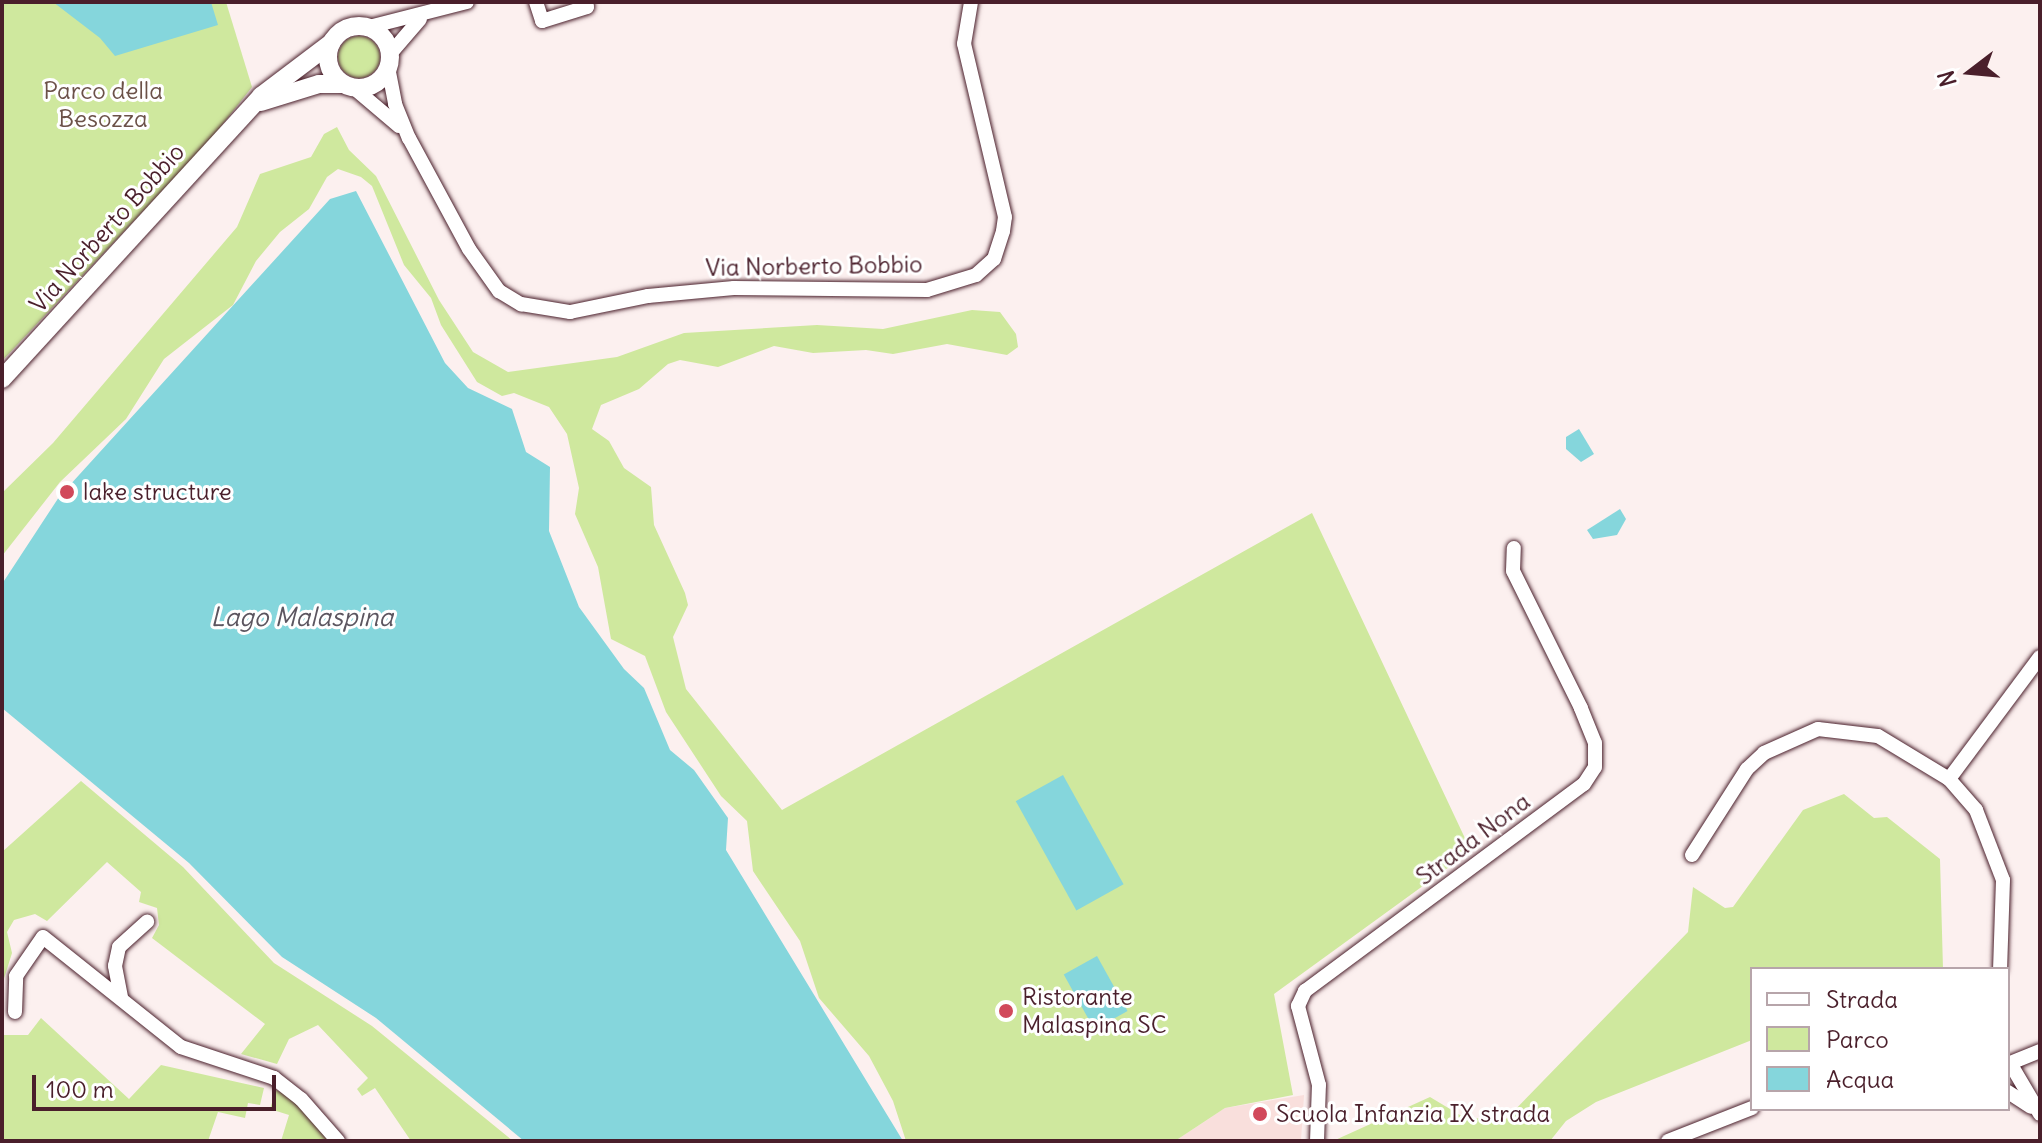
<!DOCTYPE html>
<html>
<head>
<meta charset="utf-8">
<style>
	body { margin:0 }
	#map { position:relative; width:2042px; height:1143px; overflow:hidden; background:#fcf0ef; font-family:Delius,sans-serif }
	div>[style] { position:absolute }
	.built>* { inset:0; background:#f9dfdc }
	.green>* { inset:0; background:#cfe89e }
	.round { border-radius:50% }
	.water>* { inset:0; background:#85d6dc; transform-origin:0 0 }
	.roads { filter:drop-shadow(0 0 2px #4a1f2b) drop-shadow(0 0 2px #4a1f2b) }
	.minor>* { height:14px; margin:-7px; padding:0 7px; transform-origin:7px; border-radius:7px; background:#fff }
	.tertiary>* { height:18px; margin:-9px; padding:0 9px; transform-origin:9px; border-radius:9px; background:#fff }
	.tertiary>.ring { margin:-9px; padding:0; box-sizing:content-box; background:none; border:18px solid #fff; border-radius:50% }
	.dots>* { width:22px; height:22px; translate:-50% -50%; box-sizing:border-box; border:4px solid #fff; border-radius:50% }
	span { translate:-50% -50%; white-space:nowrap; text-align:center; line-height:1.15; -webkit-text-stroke:6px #fff; paint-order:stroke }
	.park-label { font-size:24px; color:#6b5148 }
	.street-label { font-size:24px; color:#4a1f2b }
	.poi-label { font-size:24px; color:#4a1f2b }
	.left { translate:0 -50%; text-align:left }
	.water-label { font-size:26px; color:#5c5660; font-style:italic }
	.frame { position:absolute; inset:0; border:4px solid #4a1f2b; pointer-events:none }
	.legend { position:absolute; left:1750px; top:967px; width:260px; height:144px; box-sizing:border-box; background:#fff; border:2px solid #b7a5aa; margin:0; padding:10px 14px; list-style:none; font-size:24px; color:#4a1f2b }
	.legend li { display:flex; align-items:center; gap:16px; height:40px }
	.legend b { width:40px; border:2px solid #b7a5aa }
	.north { position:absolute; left:1930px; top:32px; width:80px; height:80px; -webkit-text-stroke:6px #fff; paint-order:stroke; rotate:254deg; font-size:22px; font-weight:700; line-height:32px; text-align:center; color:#4a1f2b }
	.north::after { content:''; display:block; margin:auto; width:28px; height:36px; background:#4a1f2b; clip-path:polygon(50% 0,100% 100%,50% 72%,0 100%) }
	.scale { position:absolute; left:32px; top:1075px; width:244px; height:36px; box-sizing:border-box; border:4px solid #4a1f2b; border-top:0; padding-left:10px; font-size:24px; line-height:28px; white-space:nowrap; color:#4a1f2b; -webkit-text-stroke:6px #fff; paint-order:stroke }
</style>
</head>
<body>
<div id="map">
	<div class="built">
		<div style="clip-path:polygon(1304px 1095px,1301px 1141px,1175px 1141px,1225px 1108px)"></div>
	</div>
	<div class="green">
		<div style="clip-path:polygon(2px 2px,226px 2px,252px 87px,211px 139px,2px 361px)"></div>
		<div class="round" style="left:338px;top:36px;width:42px;height:42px"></div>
		<div style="clip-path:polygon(337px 127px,349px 150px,376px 176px,439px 300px,473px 352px,508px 372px,617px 357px,684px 333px,817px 325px,883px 329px,972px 310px,1000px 312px,1016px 334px,1018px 347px,1007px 355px,947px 344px,893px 354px,866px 350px,813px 353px,774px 346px,718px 367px,680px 360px,668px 364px,639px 389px,601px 405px,592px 429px,609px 441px,624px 468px,651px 487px,654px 525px,685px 593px,688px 605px,673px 637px,686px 689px,782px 810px,1312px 513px,1471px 851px,1274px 994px,1293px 1095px,1225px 1108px,1175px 1141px,906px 1141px,893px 1101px,869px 1056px,819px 998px,800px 941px,753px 871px,747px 821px,721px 796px,666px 712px,645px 656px,611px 639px,598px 567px,575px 514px,579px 488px,567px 434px,549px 407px,514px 393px,502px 396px,477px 382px,441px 325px,431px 298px,404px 265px,372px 186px,361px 177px,338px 169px,327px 177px,309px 209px,280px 232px,256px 261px,233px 305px,164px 359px,126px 419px,60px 482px,2px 556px,2px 493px,53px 443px,237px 227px,260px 174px,311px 157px,324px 134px)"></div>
		<div style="clip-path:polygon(81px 781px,183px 867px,274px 963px,372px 1026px,513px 1141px,411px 1141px,375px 1088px,362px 1096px,357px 1089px,368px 1078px,318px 1025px,289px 1039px,277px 1064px,241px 1054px,265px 1024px,152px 938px,159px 925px,157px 908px,139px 902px,141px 892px,107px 862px,47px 921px,35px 914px,14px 920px,7px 932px,12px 953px,2px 985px,2px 852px)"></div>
		<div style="clip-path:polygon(1844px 794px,1874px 818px,1887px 817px,1940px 859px,1943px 969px,1752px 969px,1752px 1040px,1596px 1102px,1566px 1121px,1550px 1141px,1333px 1141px,1430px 1097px,1465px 1118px,1506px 1119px,1688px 932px,1693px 887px,1725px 908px,1733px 907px,1803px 810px)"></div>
		<div style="clip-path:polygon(41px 1018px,129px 1099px,161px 1065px,264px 1088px,260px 1105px,248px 1103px,245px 1118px,218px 1112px,208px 1141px,2px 1141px,2px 1035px,28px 1035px)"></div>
		<div style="clip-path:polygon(276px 1090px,295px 1100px,333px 1141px,281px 1141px,289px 1115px,270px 1109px)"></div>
	</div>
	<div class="water">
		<div style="clip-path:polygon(53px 2px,211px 2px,218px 25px,115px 56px,100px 38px)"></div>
		<div style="clip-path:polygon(356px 191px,445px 363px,468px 388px,512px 409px,526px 452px,550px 467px,549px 531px,579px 607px,624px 669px,644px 688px,670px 750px,694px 770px,728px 818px,726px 850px,903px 1141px,524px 1141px,376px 1018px,282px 957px,189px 863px,2px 708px,2px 584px,59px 497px,330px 199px)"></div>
		<div style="clip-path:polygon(1579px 429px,1594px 454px,1581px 462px,1566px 449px,1566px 437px)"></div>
		<div style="clip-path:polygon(1620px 509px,1626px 519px,1617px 535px,1593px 539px,1587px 530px)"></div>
		<div style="left:1063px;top:775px;width:125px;height:54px;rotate:61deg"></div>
		<div style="left:1097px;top:956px;width:63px;height:38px;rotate:61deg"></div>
	</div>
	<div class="roads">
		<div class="minor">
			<div style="left:536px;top:2px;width:20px;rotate:72deg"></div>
			<div style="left:542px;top:21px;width:47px;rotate:-17.3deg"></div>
			<div style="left:587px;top:7px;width:5px;rotate:-101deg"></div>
			<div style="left:369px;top:27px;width:101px;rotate:-14.3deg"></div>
			<div style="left:390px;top:54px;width:46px;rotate:-49.4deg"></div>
			<div style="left:388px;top:67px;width:38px;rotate:79deg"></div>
			<div style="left:395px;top:104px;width:37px;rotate:68deg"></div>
			<div style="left:409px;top:138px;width:126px;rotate:61.6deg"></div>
			<div style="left:469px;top:249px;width:52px;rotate:54.5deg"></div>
			<div style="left:499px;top:291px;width:26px;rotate:31deg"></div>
			<div style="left:521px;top:304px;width:50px;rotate:9.3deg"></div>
			<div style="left:570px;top:312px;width:80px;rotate:-11.6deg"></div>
			<div style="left:648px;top:296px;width:86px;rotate:-5.3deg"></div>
			<div style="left:734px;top:288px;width:193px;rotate:0.6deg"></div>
			<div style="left:927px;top:290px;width:51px;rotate:-17deg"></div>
			<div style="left:976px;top:275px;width:24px;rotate:-42deg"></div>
			<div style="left:994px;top:259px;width:29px;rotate:-72deg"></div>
			<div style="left:1003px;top:231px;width:14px;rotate:-82deg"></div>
			<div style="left:1005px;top:217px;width:178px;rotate:-103.3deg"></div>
			<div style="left:964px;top:44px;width:43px;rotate:-80.5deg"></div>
			<div style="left:354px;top:88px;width:59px;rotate:40.2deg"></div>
			<div style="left:1949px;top:779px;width:152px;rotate:-53.3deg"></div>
			<div style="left:1692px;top:855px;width:102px;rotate:-57.4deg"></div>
			<div style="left:1747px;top:769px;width:23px;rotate:-43deg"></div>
			<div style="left:1764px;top:753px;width:59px;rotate:-24deg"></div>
			<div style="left:1818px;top:729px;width:60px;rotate:6.7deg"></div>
			<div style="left:1878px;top:736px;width:83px;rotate:31.2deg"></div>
			<div style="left:1949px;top:779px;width:41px;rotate:48.9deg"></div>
			<div style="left:1976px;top:810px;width:75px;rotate:68.9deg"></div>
			<div style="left:2003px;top:880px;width:89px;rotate:91.9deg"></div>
			<div style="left:121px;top:997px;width:32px;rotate:-101deg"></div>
			<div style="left:115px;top:966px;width:19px;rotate:-78deg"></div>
			<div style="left:119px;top:947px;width:38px;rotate:-42deg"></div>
			<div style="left:15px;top:1012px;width:36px;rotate:-88deg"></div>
			<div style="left:16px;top:976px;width:47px;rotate:-55.3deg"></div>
			<div style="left:43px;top:937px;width:176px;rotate:38.6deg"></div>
			<div style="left:181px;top:1047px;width:98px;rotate:18.4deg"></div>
			<div style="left:274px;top:1078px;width:34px;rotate:38deg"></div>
			<div style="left:301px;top:1099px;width:56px;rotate:48.6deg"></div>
			<div style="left:2040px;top:1051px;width:32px;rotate:158deg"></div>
			<div style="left:2010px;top:1063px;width:59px;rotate:59.5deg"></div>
			<div style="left:2008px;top:1092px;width:27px;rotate:33deg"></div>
			<div style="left:1317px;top:1141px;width:56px;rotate:-88deg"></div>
			<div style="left:1319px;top:1085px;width:82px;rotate:-104.9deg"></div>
			<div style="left:1298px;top:1006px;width:17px;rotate:-65deg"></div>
			<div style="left:1305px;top:991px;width:347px;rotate:-36.6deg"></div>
			<div style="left:1584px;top:784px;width:20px;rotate:-57deg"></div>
			<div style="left:1595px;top:767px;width:24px;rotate:-90deg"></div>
			<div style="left:1595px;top:743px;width:38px;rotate:-112deg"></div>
			<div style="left:1581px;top:708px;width:153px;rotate:-116.4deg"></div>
			<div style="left:1513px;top:571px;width:23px;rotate:-88deg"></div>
			<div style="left:1668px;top:1141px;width:90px;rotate:-21.4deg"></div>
		</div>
		<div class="tertiary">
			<div class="ring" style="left:328px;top:26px;width:44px;height:44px"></div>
			<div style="left:261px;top:102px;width:61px;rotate:-17.2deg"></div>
			<div style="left:319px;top:84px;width:24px"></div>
			<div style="left:2px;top:379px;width:384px;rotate:-47.5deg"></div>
			<div style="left:261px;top:96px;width:88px;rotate:-37.1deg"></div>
		</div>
	</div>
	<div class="dots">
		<div style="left:67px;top:492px;background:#d1495b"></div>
		<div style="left:1006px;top:1011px;background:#d1495b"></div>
		<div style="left:1260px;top:1114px;background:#d1495b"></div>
	</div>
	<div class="park-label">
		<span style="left:103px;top:105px">Parco della<br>Besozza</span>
	</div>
	<div class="street-label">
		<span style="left:107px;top:228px;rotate:-48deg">Via Norberto Bobbio</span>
		<span style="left:814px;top:266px;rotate:-1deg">Via Norberto Bobbio</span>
		<span style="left:1473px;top:839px;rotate:-37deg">Strada Nona</span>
	</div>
	<div class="poi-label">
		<span class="left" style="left:83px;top:492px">lake structure</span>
		<span class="left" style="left:1022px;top:1011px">Ristorante<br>Malaspina SC</span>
		<span class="left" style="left:1276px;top:1114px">Scuola Infanzia IX strada</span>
	</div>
	<div class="water-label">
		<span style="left:302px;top:617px">Lago Malaspina</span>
	</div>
	<div class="frame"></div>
	<ul class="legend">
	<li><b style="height:10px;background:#fff"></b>Strada</li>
	<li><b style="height:22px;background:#cfe89e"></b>Parco</li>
	<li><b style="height:22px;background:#85d6dc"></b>Acqua</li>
	</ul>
	<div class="north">N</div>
	<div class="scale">100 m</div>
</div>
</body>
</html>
